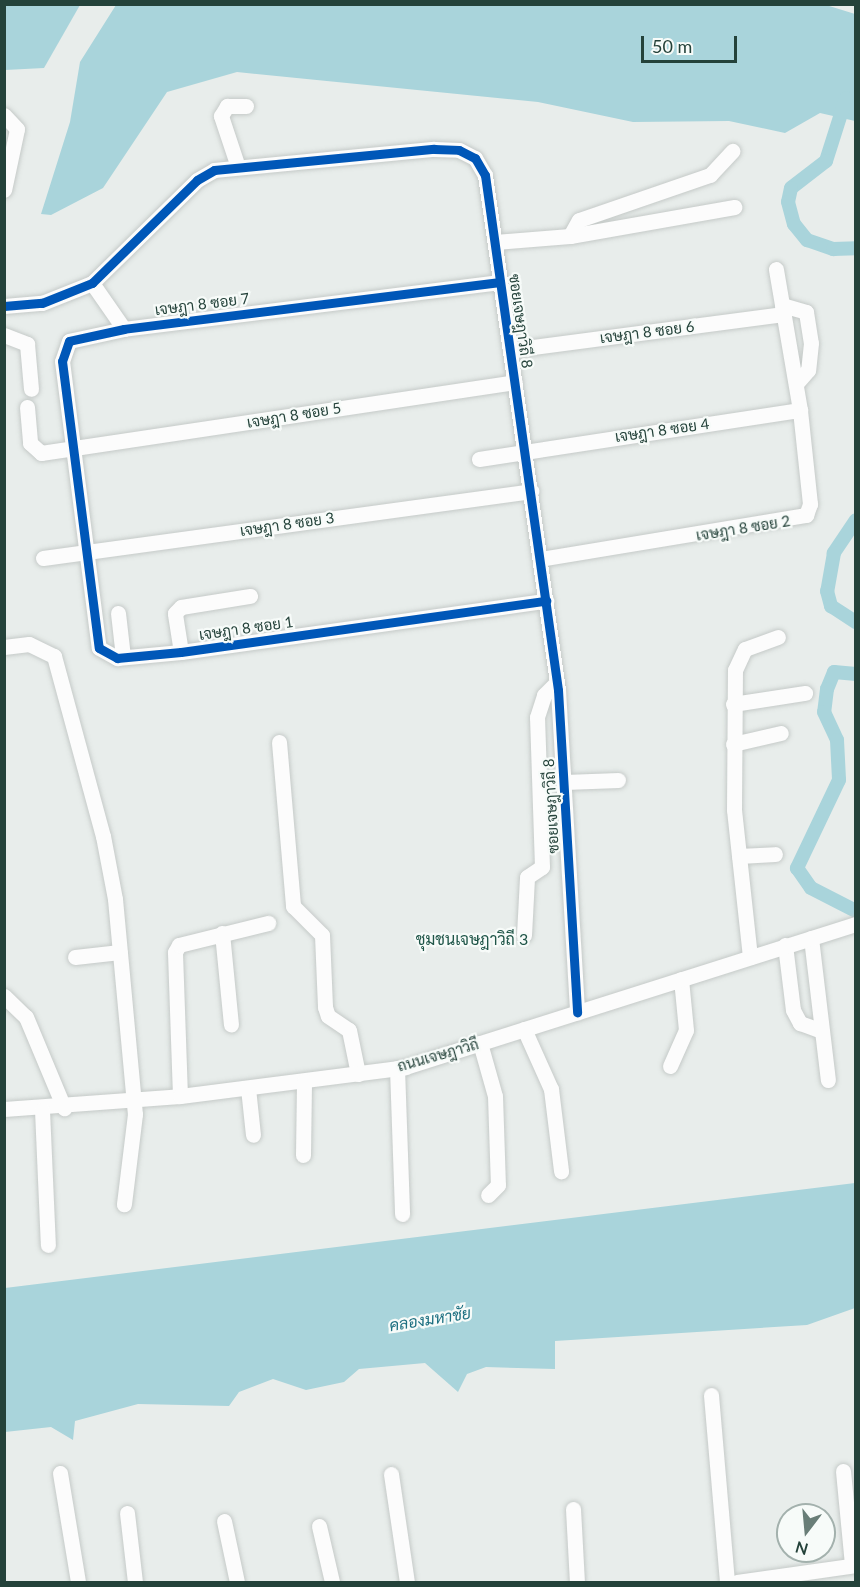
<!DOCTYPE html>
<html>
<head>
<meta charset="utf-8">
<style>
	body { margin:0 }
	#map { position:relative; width:860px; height:1587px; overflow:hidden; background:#e8edeb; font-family:Lato,Sarabun,sans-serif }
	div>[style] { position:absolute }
	.water>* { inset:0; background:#a9d4db }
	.canal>* { height:14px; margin:-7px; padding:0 7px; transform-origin:7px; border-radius:7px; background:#a9d4db }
	.roads { filter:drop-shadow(0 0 2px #c5cac8) drop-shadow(0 0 2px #c5cac8) }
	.minor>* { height:15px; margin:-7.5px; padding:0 7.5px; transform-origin:7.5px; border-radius:7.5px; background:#fcfcfc }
	.cycleway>* { height:9px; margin:-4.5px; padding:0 4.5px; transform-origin:4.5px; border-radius:4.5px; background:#0057b8 }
	span { translate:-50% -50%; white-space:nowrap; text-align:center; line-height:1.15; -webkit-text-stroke:4.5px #f7fbf9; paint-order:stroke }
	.street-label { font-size:15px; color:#24423a }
	.neighbourhood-label { font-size:16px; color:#1f5548 }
	.water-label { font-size:16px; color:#1c6f80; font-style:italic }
	.frame { position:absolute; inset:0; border:6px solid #24423a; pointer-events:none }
	.north { position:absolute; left:776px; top:1503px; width:60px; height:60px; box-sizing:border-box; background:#f7fbf9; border:2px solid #a3b1ad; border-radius:50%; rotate:196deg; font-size:16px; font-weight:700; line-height:24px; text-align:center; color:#24423a }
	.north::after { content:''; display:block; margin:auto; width:21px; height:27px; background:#697e78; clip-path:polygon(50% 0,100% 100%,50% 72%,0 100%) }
	.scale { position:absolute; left:641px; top:36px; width:96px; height:27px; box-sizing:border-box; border:3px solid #24423a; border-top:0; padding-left:8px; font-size:18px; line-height:21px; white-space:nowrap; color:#24423a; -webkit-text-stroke:4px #f7fbf9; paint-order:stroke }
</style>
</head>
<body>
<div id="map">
	<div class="water">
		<div style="clip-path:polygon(5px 4px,80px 4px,80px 5px,44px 68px,5px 70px)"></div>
		<div style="clip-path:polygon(826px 5px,855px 14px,855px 121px,820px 113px,785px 133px,729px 121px,633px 122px,538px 102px,237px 72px,167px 92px,103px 188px,51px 215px,41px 214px,70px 122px,80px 62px,116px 5px)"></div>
		<div style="clip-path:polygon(855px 1183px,855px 1308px,807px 1325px,555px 1341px,555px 1369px,486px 1367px,467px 1374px,458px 1392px,425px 1363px,359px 1369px,344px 1382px,306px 1390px,273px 1379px,239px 1392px,229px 1406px,138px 1404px,75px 1421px,73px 1440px,51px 1427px,5px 1432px,5px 1288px)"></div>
	</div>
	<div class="canal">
		<div style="left:846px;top:98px;width:66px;rotate:107.6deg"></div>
		<div style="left:826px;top:161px;width:44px;rotate:142.4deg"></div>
		<div style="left:791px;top:188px;width:14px;rotate:102deg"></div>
		<div style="left:788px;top:202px;width:23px;rotate:75deg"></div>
		<div style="left:794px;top:224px;width:21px;rotate:51deg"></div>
		<div style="left:807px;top:240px;width:28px;rotate:19deg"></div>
		<div style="left:833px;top:249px;width:23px;rotate:-2deg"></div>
		<div style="left:856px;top:520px;width:40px;rotate:124deg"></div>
		<div style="left:834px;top:553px;width:39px;rotate:100deg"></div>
		<div style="left:827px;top:591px;width:16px;rotate:75deg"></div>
		<div style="left:831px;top:606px;width:30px;rotate:33deg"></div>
		<div style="left:856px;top:674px;width:22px;rotate:-175deg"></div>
		<div style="left:834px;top:672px;width:18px;rotate:112deg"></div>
		<div style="left:827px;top:689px;width:23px;rotate:97deg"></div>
		<div style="left:824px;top:712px;width:31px;rotate:65deg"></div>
		<div style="left:837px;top:740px;width:40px;rotate:87.1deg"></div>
		<div style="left:839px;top:780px;width:98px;rotate:115.5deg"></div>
		<div style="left:797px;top:868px;width:24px;rotate:55deg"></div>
		<div style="left:811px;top:888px;width:51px;rotate:27.1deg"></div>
	</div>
	<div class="roads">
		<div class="minor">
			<div style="left:4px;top:115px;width:19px;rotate:47deg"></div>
			<div style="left:17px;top:129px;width:62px;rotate:102deg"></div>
			<div style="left:237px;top:164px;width:51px;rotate:-108.4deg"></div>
			<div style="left:221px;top:116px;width:12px;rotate:-59deg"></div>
			<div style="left:227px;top:106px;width:19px"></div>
			<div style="left:570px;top:236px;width:18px;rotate:-61deg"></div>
			<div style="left:579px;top:220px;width:139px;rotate:-19deg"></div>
			<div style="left:710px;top:175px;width:33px;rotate:-47deg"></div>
			<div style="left:495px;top:242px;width:75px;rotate:-4.6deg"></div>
			<div style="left:570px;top:236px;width:167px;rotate:-10deg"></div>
			<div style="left:500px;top:282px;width:379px;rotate:172.9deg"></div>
			<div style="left:124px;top:329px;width:56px;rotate:167.7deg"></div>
			<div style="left:69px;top:341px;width:21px;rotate:109deg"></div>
			<div style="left:62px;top:361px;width:289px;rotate:82.7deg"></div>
			<div style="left:99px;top:648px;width:21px;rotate:29deg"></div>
			<div style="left:117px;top:658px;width:64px;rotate:-5.4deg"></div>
			<div style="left:181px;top:652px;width:369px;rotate:-8deg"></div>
			<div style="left:92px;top:283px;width:56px;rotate:55.2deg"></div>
			<div style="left:782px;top:305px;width:25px;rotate:16deg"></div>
			<div style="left:806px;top:312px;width:31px;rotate:81deg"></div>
			<div style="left:811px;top:343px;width:27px;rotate:96deg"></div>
			<div style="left:808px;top:370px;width:18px;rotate:131deg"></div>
			<div style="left:4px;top:306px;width:38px;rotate:-5deg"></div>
			<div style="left:42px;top:303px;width:54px;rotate:-21.8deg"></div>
			<div style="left:92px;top:283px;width:147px;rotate:-44.4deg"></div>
			<div style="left:197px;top:180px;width:20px;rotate:-30deg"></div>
			<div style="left:214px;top:170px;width:221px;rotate:-5.5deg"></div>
			<div style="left:434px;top:149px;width:25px;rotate:2deg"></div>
			<div style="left:459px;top:150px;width:18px;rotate:27deg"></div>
			<div style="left:475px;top:158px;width:20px;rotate:60deg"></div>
			<div style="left:485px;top:175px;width:520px;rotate:81.93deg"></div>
			<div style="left:558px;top:690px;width:323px;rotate:86.6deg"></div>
			<div style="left:4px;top:335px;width:25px;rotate:21deg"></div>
			<div style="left:27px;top:344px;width:45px;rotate:84.9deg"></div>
			<div style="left:510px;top:350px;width:276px;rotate:-7.5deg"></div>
			<div style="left:27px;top:407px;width:36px;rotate:85deg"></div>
			<div style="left:30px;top:443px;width:15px;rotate:42deg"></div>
			<div style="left:41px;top:453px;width:479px;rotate:-8.5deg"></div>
			<div style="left:479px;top:459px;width:325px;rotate:-8.7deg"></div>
			<div style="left:43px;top:558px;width:493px;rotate:-7.8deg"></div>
			<div style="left:540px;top:559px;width:270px;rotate:-9.4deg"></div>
			<div style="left:806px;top:515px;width:12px;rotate:-70deg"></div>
			<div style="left:810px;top:504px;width:95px;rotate:-96.1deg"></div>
			<div style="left:800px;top:410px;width:143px;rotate:-99.7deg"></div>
			<div style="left:118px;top:613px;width:44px;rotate:83.5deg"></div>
			<div style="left:4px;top:647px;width:25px;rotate:-7deg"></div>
			<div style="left:29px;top:644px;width:28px;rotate:26deg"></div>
			<div style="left:54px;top:656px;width:187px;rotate:74.8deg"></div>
			<div style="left:103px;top:836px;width:64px;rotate:79.2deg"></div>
			<div style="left:115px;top:899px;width:216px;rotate:84.7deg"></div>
			<div style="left:135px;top:1114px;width:91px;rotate:97deg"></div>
			<div style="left:181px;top:652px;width:39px;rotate:-99deg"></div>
			<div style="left:175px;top:613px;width:8px;rotate:-45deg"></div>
			<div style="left:181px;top:607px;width:70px;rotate:-9.1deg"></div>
			<div style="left:733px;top:704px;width:73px;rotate:-8.7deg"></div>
			<div style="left:279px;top:742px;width:165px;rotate:85.1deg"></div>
			<div style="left:293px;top:906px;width:41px;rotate:45deg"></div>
			<div style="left:322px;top:935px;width:72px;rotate:87.6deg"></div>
			<div style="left:325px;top:1007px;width:9px;rotate:72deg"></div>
			<div style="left:328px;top:1016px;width:25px;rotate:34deg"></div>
			<div style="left:349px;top:1030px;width:45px;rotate:78.4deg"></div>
			<div style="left:733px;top:744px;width:49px;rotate:-12.9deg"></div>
			<div style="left:565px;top:782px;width:53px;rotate:-2.2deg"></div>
			<div style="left:739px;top:856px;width:36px;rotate:-3deg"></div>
			<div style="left:222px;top:933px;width:92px;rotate:84.4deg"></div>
			<div style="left:524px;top:935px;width:58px;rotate:-87deg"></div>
			<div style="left:527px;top:877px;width:18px;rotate:-34deg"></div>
			<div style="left:542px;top:867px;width:150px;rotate:-91.9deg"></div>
			<div style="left:537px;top:717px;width:23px;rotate:-72deg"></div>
			<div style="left:544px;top:695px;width:18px;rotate:-45deg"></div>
			<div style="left:811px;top:938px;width:143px;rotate:83.2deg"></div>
			<div style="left:785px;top:945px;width:65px;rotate:83deg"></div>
			<div style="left:793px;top:1010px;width:15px;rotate:62deg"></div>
			<div style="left:800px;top:1023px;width:23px;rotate:20deg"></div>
			<div style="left:75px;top:957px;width:45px;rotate:-6.3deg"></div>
			<div style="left:750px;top:957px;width:148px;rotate:-96.2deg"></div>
			<div style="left:734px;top:810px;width:140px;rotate:-89.6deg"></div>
			<div style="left:735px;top:670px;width:23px;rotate:-65deg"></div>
			<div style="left:745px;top:649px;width:35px;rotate:-20deg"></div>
			<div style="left:4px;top:996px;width:30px;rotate:44deg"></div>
			<div style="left:26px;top:1017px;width:99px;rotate:67.3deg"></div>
			<div style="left:524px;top:1029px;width:66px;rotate:65.8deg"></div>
			<div style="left:551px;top:1089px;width:83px;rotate:83deg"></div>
			<div style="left:480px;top:1043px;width:55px;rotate:74.2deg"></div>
			<div style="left:495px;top:1096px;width:89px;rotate:88.1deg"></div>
			<div style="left:498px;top:1185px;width:14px;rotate:135deg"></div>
			<div style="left:670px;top:1066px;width:39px;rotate:-66deg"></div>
			<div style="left:686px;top:1030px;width:51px;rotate:-95.6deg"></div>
			<div style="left:397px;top:1068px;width:146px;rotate:88deg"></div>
			<div style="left:248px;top:1088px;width:47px;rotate:83.9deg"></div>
			<div style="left:180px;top:1096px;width:144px;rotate:-92deg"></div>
			<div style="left:175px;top:952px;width:8px;rotate:-60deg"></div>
			<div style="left:179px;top:945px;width:92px;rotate:-13.9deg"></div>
			<div style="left:4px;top:1109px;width:176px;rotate:-4.2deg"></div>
			<div style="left:180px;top:1096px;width:227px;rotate:-7.3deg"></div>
			<div style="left:405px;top:1067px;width:473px;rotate:-17.6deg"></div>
			<div style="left:42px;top:1110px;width:135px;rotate:87.5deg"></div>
			<div style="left:303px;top:1155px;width:74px;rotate:-89.2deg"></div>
			<div style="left:711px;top:1395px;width:188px;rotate:85.1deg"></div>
			<div style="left:843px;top:1471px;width:94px;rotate:84.5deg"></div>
			<div style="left:60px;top:1473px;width:110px;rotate:80.6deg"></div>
			<div style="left:391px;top:1474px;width:109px;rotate:81.6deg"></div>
			<div style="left:573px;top:1509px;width:73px;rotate:86.9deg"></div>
			<div style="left:127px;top:1513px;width:69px;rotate:83.4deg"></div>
			<div style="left:224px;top:1521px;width:62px;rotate:78deg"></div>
			<div style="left:319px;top:1526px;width:57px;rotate:76.9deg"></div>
			<div style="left:737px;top:1582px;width:120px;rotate:-8.1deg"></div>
		</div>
	</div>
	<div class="cycleway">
		<div style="left:500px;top:282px;width:379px;rotate:172.9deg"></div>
		<div style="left:124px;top:329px;width:56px;rotate:167.7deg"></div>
		<div style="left:69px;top:341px;width:21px;rotate:109deg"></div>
		<div style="left:62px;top:361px;width:289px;rotate:82.7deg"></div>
		<div style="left:99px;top:648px;width:21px;rotate:29deg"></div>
		<div style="left:117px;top:658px;width:64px;rotate:-5.4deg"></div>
		<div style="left:181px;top:652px;width:369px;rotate:-8deg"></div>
		<div style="left:4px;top:306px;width:38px;rotate:-5deg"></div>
		<div style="left:42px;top:303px;width:54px;rotate:-21.8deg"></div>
		<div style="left:92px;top:283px;width:147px;rotate:-44.4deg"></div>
		<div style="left:197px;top:180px;width:20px;rotate:-30deg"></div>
		<div style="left:214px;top:170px;width:221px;rotate:-5.5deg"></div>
		<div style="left:434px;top:149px;width:25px;rotate:2deg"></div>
		<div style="left:459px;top:150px;width:18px;rotate:27deg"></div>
		<div style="left:475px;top:158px;width:20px;rotate:60deg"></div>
		<div style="left:485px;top:175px;width:520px;rotate:81.93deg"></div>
		<div style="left:558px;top:690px;width:323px;rotate:86.6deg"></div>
	</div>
	<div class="street-label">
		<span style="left:202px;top:304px;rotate:-7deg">เจษฎา 8 ซอย 7</span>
		<span style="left:521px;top:321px;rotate:82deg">ซอยเจษฎาวิถี 8</span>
		<span style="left:647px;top:332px;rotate:-7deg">เจษฎา 8 ซอย 6</span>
		<span style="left:294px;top:415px;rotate:-9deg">เจษฎา 8 ซอย 5</span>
		<span style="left:662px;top:430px;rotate:-8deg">เจษฎา 8 ซอย 4</span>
		<span style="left:287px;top:524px;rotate:-8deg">เจษฎา 8 ซอย 3</span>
		<span style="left:743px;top:528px;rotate:-9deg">เจษฎา 8 ซอย 2</span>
		<span style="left:246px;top:628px;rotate:-8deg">เจษฎา 8 ซอย 1</span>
		<span style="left:551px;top:806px;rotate:-93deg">ซอยเจษฎาวิถี 8</span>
		<span style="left:438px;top:1055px;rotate:-16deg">ถนนเจษฎาวิถี</span>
	</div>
	<div class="neighbourhood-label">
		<span style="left:472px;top:939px">ชุมชนเจษฎาวิถี 3</span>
	</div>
	<div class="water-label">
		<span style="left:430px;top:1319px;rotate:-9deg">คลองมหาชัย</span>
	</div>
	<div class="frame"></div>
	<div class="north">N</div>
	<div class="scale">50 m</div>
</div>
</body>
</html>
